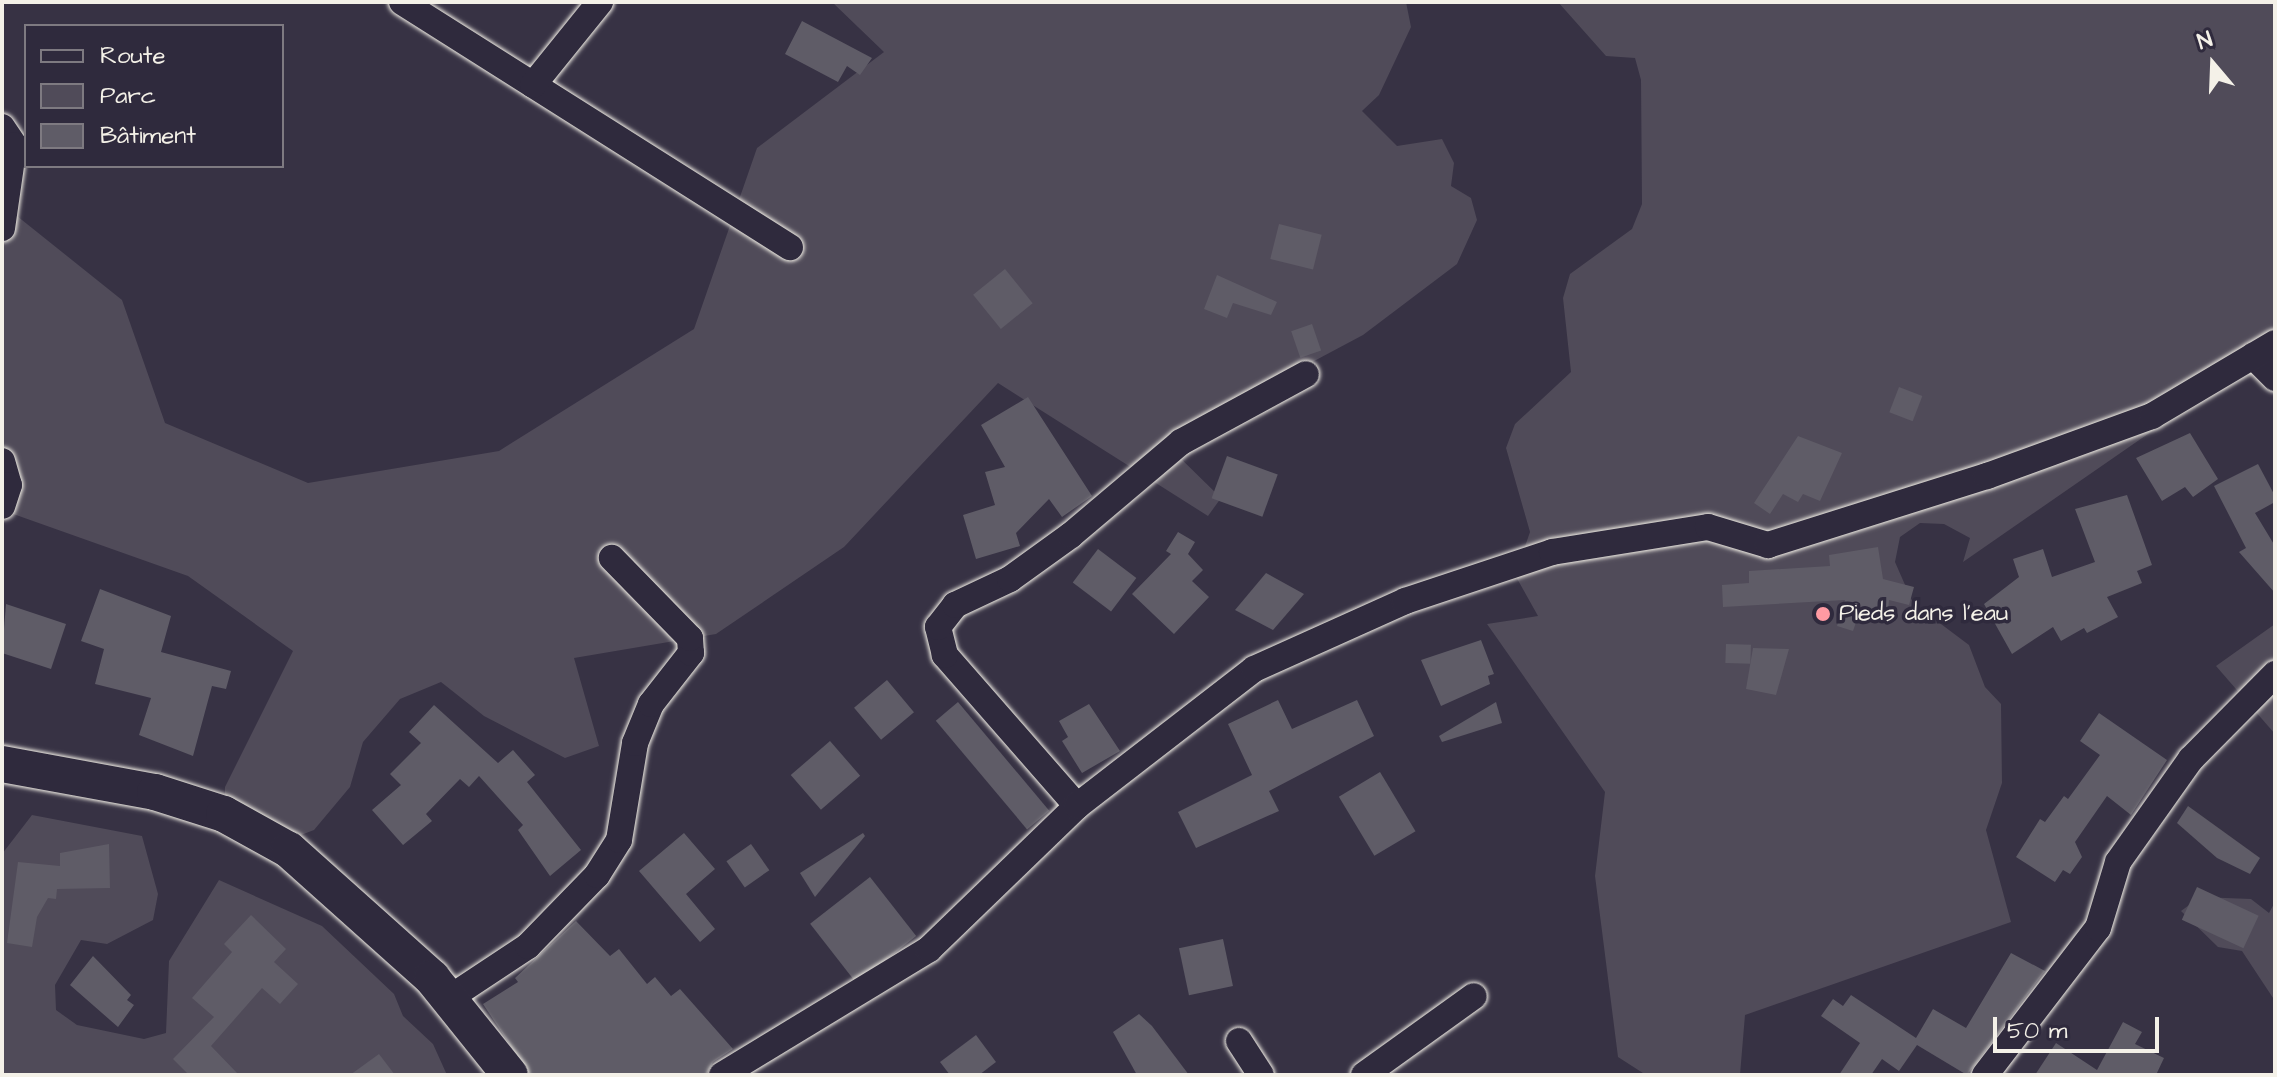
<!DOCTYPE html>
<html>
<head>
<meta charset="utf-8">
<style>
	body { margin:0 }
	#map { position:relative; width:2277px; height:1077px; overflow:hidden; background:#373244; font-family:"Architects Daughter",sans-serif }
	div>[style] { position:absolute }
	.green>* { inset:0; background:#504b59 }
	.building>* { inset:0; background:#5f5c67; transform-origin:0 0 }
	.roads { filter:drop-shadow(0 0 2px #f4f1e8) drop-shadow(0 0 2px #f4f1e8) }
	.street>* { height:26px; margin:-13px; padding:0 13px; transform-origin:13px; border-radius:13px; background:#2f2a3d }
	.secondary>* { height:36px; margin:-18px; padding:0 18px; transform-origin:18px; border-radius:18px; background:#2f2a3d }
	.dots>* { width:22px; height:22px; translate:-50% -50%; box-sizing:border-box; border:4px solid #2f2a3d; border-radius:50% }
	span { translate:-50% -50%; white-space:nowrap; text-align:center; line-height:1.15; -webkit-text-stroke:7px #2f2a3d; paint-order:stroke }
	.poi-label { font-size:24px; color:#f4f1e8 }
	.left { translate:0 -50%; text-align:left }
	.frame { position:absolute; inset:0; border:4px solid #f4f1e8; pointer-events:none }
	.legend { position:absolute; left:24px; top:24px; width:260px; height:144px; box-sizing:border-box; background:#2f2a3d; border:2px solid #7e7a81; margin:0; padding:10px 14px; list-style:none; font-size:24px; color:#f4f1e8 }
	.legend li { display:flex; align-items:center; gap:16px; height:40px }
	.legend b { width:40px; border:2px solid #7e7a81 }
	.north { position:absolute; left:2173px; top:24px; width:80px; height:80px; -webkit-text-stroke:6px #2f2a3d; paint-order:stroke; rotate:341deg; font-size:22px; font-weight:700; line-height:32px; text-align:center; color:#f4f1e8 }
	.north::after { content:''; display:block; margin:auto; width:28px; height:36px; background:#f4f1e8; clip-path:polygon(50% 0,100% 100%,50% 72%,0 100%) }
	.scale { position:absolute; left:1993px; top:1017px; width:166px; height:36px; box-sizing:border-box; border:4px solid #f4f1e8; border-top:0; padding-left:10px; font-size:24px; line-height:28px; white-space:nowrap; color:#f4f1e8; -webkit-text-stroke:6px #2f2a3d; paint-order:stroke }
</style>
</head>
<body>
<div id="map">
	<div class="green">
		<div style="clip-path:polygon(832px 2px,1406px 2px,1411px 27px,1379px 95px,1362px 111px,1397px 146px,1442px 139px,1454px 163px,1451px 186px,1471px 198px,1477px 220px,1457px 264px,1363px 335px,1250px 395px,1170px 448px,1221px 498px,1208px 516px,998px 383px,844px 547px,716px 634px,574px 658px,599px 746px,565px 758px,484px 716px,441px 682px,400px 699px,363px 742px,350px 787px,314px 830px,293px 838px,225px 803px,225px 787px,293px 651px,188px 576px,2px 510px,2px 204px,122px 300px,165px 423px,308px 483px,499px 451px,694px 329px,757px 148px,884px 52px)"></div>
		<div style="clip-path:polygon(1558px 2px,2275px 2px,2275px 346px,1963px 562px,1970px 538px,1944px 524px,1920px 523px,1900px 537px,1895px 562px,1913px 603px,1969px 645px,1985px 687px,2001px 704px,2002px 783px,1986px 830px,2011px 922px,1745px 1015px,1740px 1075px,1646px 1075px,1618px 1057px,1595px 876px,1605px 792px,1487px 624px,1538px 616px,1515px 575px,1530px 532px,1506px 448px,1515px 424px,1571px 372px,1563px 298px,1570px 274px,1632px 229px,1642px 204px,1641px 80px,1635px 58px,1606px 56px)"></div>
		<div style="clip-path:polygon(2275px 624px,2275px 734px,2216px 666px)"></div>
		<div style="clip-path:polygon(32px 815px,142px 836px,158px 894px,153px 920px,107px 944px,81px 940px,55px 985px,56px 1010px,77px 1025px,144px 1039px,166px 1033px,169px 961px,219px 880px,322px 926px,394px 994px,403px 1016px,433px 1044px,447px 1075px,2px 1075px,2px 854px)"></div>
		<div style="clip-path:polygon(2200px 897px,2251px 899px,2269px 913px,2275px 902px,2275px 1001px,2242px 951px,2218px 947px,2181px 911px)"></div>
	</div>
	<div class="building">
		<div style="clip-path:polygon(802px 21px,872px 58px,860px 75px,847px 66px,838px 82px,785px 54px)"></div>
		<div style="left:1279px;top:224px;width:44px;height:36px;rotate:14deg"></div>
		<div style="left:1005px;top:269px;width:44px;height:41px;rotate:51deg"></div>
		<div style="clip-path:polygon(1217px 275px,1277px 302px,1271px 315px,1233px 303px,1227px 318px,1204px 309px)"></div>
		<div style="left:1312px;top:324px;width:28px;height:22px;rotate:71deg"></div>
		<div style="left:1899px;top:387px;width:25px;height:27px;rotate:21deg"></div>
		<div style="clip-path:polygon(1028px 397px,1092px 496px,1062px 517px,1049px 499px,1016px 533px,1020px 546px,976px 559px,963px 515px,995px 505px,985px 472px,1005px 467px,981px 425px)"></div>
		<div style="clip-path:polygon(2190px 433px,2218px 479px,2193px 497px,2185px 487px,2162px 501px,2136px 458px)"></div>
		<div style="clip-path:polygon(1798px 436px,1842px 453px,1820px 501px,1803px 494px,1798px 502px,1783px 494px,1770px 514px,1754px 503px)"></div>
		<div style="left:1227px;top:456px;width:54px;height:45px;rotate:20deg"></div>
		<div style="clip-path:polygon(2258px 464px,2275px 496px,2275px 502px,2255px 513px,2275px 546px,2275px 593px,2239px 552px,2246px 548px,2214px 486px)"></div>
		<div style="clip-path:polygon(2127px 495px,2152px 565px,2137px 571px,2142px 583px,2107px 597px,2118px 617px,2087px 633px,2084px 628px,2061px 641px,2053px 627px,2012px 654px,1984px 604px,2019px 577px,2013px 559px,2043px 549px,2052px 577px,2095px 562px,2075px 509px)"></div>
		<div style="clip-path:polygon(1178px 532px,1195px 542px,1188px 554px,1203px 570px,1192px 581px,1209px 597px,1174px 634px,1132px 594px,1171px 554px,1166px 551px)"></div>
		<div style="clip-path:polygon(1878px 547px,1883px 579px,1914px 587px,1909px 605px,1889px 600px,1888px 611px,1861px 608px,1853px 631px,1837px 626px,1845px 600px,1723px 607px,1722px 585px,1749px 583px,1749px 571px,1830px 566px,1829px 555px)"></div>
		<div style="left:1098px;top:549px;width:48px;height:42px;rotate:37deg"></div>
		<div style="clip-path:polygon(1266px 573px,1304px 594px,1273px 630px,1235px 610px)"></div>
		<div style="clip-path:polygon(100px 589px,171px 616px,161px 652px,231px 671px,226px 689px,212px 686px,193px 756px,139px 735px,151px 698px,95px 684px,104px 649px,81px 641px)"></div>
		<div style="clip-path:polygon(6px 604px,66px 624px,51px 669px,2px 653px)"></div>
		<div style="clip-path:polygon(1481px 640px,1494px 674px,1488px 676px,1490px 684px,1441px 706px,1421px 660px)"></div>
		<div style="left:1726px;top:644px;width:25px;height:19px;rotate:2deg"></div>
		<div style="clip-path:polygon(1753px 648px,1789px 649px,1776px 695px,1746px 689px)"></div>
		<div style="left:887px;top:680px;width:42px;height:43px;rotate:50deg"></div>
		<div style="clip-path:polygon(1278px 700px,1292px 729px,1357px 700px,1374px 736px,1269px 791px,1279px 811px,1196px 848px,1178px 812px,1252px 775px,1228px 724px)"></div>
		<div style="left:958px;top:702px;width:142px;height:29px;rotate:50deg"></div>
		<div style="clip-path:polygon(1496px 702px,1502px 723px,1442px 742px,1439px 736px)"></div>
		<div style="clip-path:polygon(1089px 704px,1120px 751px,1082px 773px,1062px 741px,1068px 737px,1059px 721px)"></div>
		<div style="clip-path:polygon(434px 705px,498px 763px,513px 750px,535px 775px,527px 782px,581px 850px,550px 876px,518px 830px,523px 825px,479px 776px,469px 787px,460px 779px,426px 814px,432px 821px,403px 845px,372px 810px,401px 785px,390px 774px,421px 743px,409px 732px)"></div>
		<div style="clip-path:polygon(2099px 713px,2167px 760px,2131px 815px,2107px 796px,2075px 842px,2082px 857px,2070px 874px,2063px 870px,2055px 882px,2016px 857px,2040px 819px,2045px 822px,2064px 796px,2068px 799px,2100px 755px,2080px 741px)"></div>
		<div style="left:830px;top:741px;width:46px;height:52px;rotate:49deg"></div>
		<div style="left:1380px;top:772px;width:69px;height:48px;rotate:59deg"></div>
		<div style="clip-path:polygon(2188px 806px,2260px 858px,2250px 874px,2217px 858px,2177px 823px)"></div>
		<div style="clip-path:polygon(684px 833px,715px 869px,686px 894px,715px 929px,700px 942px,639px 871px)"></div>
		<div style="clip-path:polygon(863px 833px,865px 836px,815px 897px,800px 873px)"></div>
		<div style="clip-path:polygon(109px 844px,110px 888px,57px 889px,56px 899px,48px 898px,37px 917px,32px 947px,7px 943px,18px 862px,60px 866px,60px 853px)"></div>
		<div style="left:751px;top:844px;width:32px;height:30px;rotate:55deg"></div>
		<div style="left:870px;top:877px;width:75px;height:76px;rotate:52deg"></div>
		<div style="left:2197px;top:887px;width:68px;height:36px;rotate:25deg"></div>
		<div style="clip-path:polygon(251px 915px,286px 949px,274px 962px,298px 984px,280px 1004px,262px 988px,211px 1046px,239px 1075px,189px 1075px,173px 1059px,214px 1017px,192px 998px,232px 952px,224px 944px)"></div>
		<div style="clip-path:polygon(576px 921px,610px 956px,619px 949px,647px 984px,655px 977px,671px 996px,680px 989px,733px 1049px,713px 1062px,706px 1075px,530px 1075px,483px 1004px,518px 982px,515px 978px)"></div>
		<div style="left:1223px;top:939px;width:48px;height:45px;rotate:78deg"></div>
		<div style="clip-path:polygon(2011px 953px,2045px 971px,1967px 1075px,1917px 1045px,1899px 1071px,1882px 1059px,1871px 1075px,1839px 1075px,1860px 1043px,1821px 1016px,1833px 999px,1843px 1006px,1851px 995px,1916px 1038px,1933px 1009px,1966px 1028px)"></div>
		<div style="clip-path:polygon(93px 956px,131px 995px,127px 1000px,134px 1005px,118px 1027px,70px 985px)"></div>
		<div style="clip-path:polygon(1139px 1014px,1152px 1026px,1189px 1075px,1137px 1075px,1113px 1032px)"></div>
		<div style="clip-path:polygon(2123px 1022px,2142px 1032px,2135px 1044px,2164px 1058px,2156px 1075px,2035px 1075px,2056px 1043px,2097px 1070px)"></div>
		<div style="clip-path:polygon(976px 1035px,996px 1062px,979px 1075px,950px 1075px,940px 1062px)"></div>
		<div style="clip-path:polygon(379px 1054px,395px 1075px,350px 1075px)"></div>
	</div>
	<div class="roads">
		<div class="street">
			<div style="left:402px;top:2px;width:459px;rotate:32.3deg"></div>
			<div style="left:533px;top:85px;width:107px;rotate:-51.1deg"></div>
			<div style="left:2px;top:127px;width:22px;rotate:56deg"></div>
			<div style="left:14px;top:145px;width:84px;rotate:98.2deg"></div>
			<div style="left:2253px;top:356px;width:31px;rotate:45deg"></div>
			<div style="left:2px;top:461px;width:25px;rotate:74deg"></div>
			<div style="left:9px;top:485px;width:22px;rotate:108deg"></div>
			<div style="left:1077px;top:806px;width:201px;rotate:-131.2deg"></div>
			<div style="left:945px;top:655px;width:29px;rotate:-104deg"></div>
			<div style="left:938px;top:627px;width:28px;rotate:-52deg"></div>
			<div style="left:955px;top:605px;width:61px;rotate:-25.3deg"></div>
			<div style="left:1010px;top:579px;width:75px;rotate:-35.8deg"></div>
			<div style="left:1071px;top:535px;width:144px;rotate:-40.2deg"></div>
			<div style="left:1181px;top:442px;width:142px;rotate:-28.5deg"></div>
			<div style="left:448px;top:999px;width:96px;rotate:-33.5deg"></div>
			<div style="left:528px;top:946px;width:99px;rotate:-45.8deg"></div>
			<div style="left:597px;top:875px;width:41px;rotate:-57.8deg"></div>
			<div style="left:619px;top:840px;width:98px;rotate:-80.6deg"></div>
			<div style="left:635px;top:743px;width:42px;rotate:-67.7deg"></div>
			<div style="left:651px;top:704px;width:65px;rotate:-51.9deg"></div>
			<div style="left:691px;top:653px;width:15px;rotate:-94deg"></div>
			<div style="left:690px;top:638px;width:112px;rotate:-134.3deg"></div>
			<div style="left:1239px;top:1041px;width:40px;rotate:57.1deg"></div>
			<div style="left:722px;top:1075px;width:242px;rotate:-31.3deg"></div>
			<div style="left:929px;top:949px;width:206px;rotate:-44deg"></div>
			<div style="left:1077px;top:806px;width:224px;rotate:-37.7deg"></div>
			<div style="left:1254px;top:669px;width:166px;rotate:-24.2deg"></div>
			<div style="left:1405px;top:601px;width:155px;rotate:-18.4deg"></div>
			<div style="left:1552px;top:552px;width:158px;rotate:-9.1deg"></div>
			<div style="left:1708px;top:527px;width:63px;rotate:16.7deg"></div>
			<div style="left:1768px;top:545px;width:230px;rotate:-17.5deg"></div>
			<div style="left:1987px;top:476px;width:176px;rotate:-20deg"></div>
			<div style="left:2152px;top:416px;width:143px;rotate:-30.7deg"></div>
			<div style="left:1364px;top:1075px;width:135px;rotate:-35.7deg"></div>
			<div style="left:1985px;top:1075px;width:185px;rotate:-52.5deg"></div>
			<div style="left:2098px;top:928px;width:69px;rotate:-73.1deg"></div>
			<div style="left:2118px;top:862px;width:126px;rotate:-54.7deg"></div>
			<div style="left:2191px;top:759px;width:120px;rotate:-45.3deg"></div>
		</div>
		<div class="secondary">
			<div style="left:2px;top:764px;width:156px;rotate:10.4deg"></div>
			<div style="left:155px;top:792px;width:72px;rotate:17.7deg"></div>
			<div style="left:224px;top:814px;width:74px;rotate:29deg"></div>
			<div style="left:289px;top:850px;width:192px;rotate:41.8deg"></div>
			<div style="left:432px;top:978px;width:124px;rotate:51.2deg"></div>
		</div>
	</div>
	<div class="dots">
		<div style="left:1823px;top:614px;background:#ff9aa2"></div>
	</div>
	<div class="poi-label">
		<span class="left" style="left:1839px;top:614px">Pieds dans l'eau</span>
	</div>
	<div class="frame"></div>
	<ul class="legend">
	<li><b style="height:10px;background:#2f2a3d"></b>Route</li>
	<li><b style="height:22px;background:#504b59"></b>Parc</li>
	<li><b style="height:22px;background:#5f5c67"></b>Bâtiment</li>
	</ul>
	<div class="north">N</div>
	<div class="scale">50 m</div>
</div>
</body>
</html>
